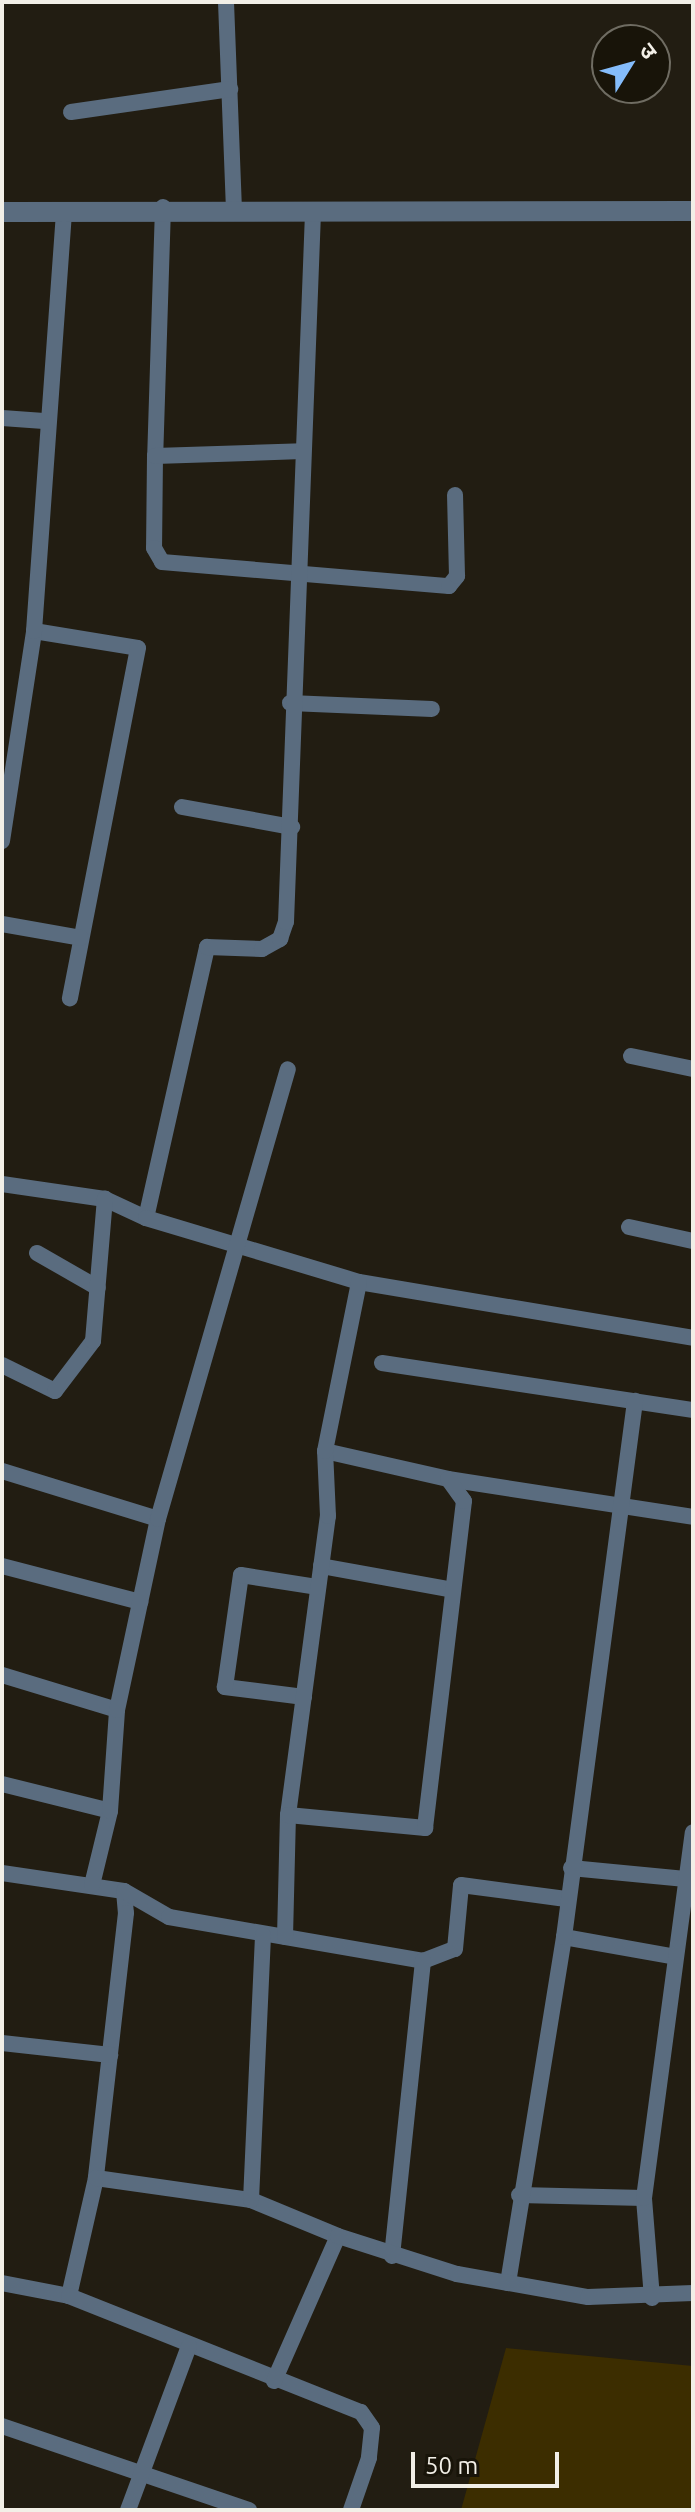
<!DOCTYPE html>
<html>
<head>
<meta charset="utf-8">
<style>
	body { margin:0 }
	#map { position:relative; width:695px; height:2512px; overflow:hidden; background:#221d12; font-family:Ubuntu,"Noto Sans Devanagari",sans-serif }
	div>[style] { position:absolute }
	.green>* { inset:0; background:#3c2d00 }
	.minor>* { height:16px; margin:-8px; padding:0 8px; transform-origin:8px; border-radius:8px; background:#5a6c7f }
	.tertiary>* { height:20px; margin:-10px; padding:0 10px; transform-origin:10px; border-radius:10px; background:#5a6c7f }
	span { translate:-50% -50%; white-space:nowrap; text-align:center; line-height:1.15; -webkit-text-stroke:8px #181409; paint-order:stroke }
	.frame { position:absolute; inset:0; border:4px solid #f2efe7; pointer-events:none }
	.north { position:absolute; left:591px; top:24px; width:80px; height:80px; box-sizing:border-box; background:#181409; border:2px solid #6f6c62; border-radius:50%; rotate:53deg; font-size:22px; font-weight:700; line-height:32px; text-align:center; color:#f2efe7 }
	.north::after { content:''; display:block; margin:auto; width:28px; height:36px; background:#84bcfb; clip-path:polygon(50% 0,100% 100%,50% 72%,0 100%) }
	.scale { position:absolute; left:411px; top:2452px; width:148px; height:36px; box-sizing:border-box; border:4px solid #f2efe7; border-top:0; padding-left:10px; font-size:24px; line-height:28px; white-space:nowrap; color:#f2efe7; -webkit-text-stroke:6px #181409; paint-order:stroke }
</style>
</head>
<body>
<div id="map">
	<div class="green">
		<div style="clip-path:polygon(506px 2348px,693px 2366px,693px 2510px,461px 2510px)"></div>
	</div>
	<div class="minor">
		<div style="left:226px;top:2px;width:208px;rotate:87.8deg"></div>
		<div style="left:71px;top:112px;width:161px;rotate:-8.2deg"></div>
		<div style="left:163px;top:207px;width:249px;rotate:91.8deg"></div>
		<div style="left:155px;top:456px;width:92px;rotate:90.6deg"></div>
		<div style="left:154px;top:548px;width:16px;rotate:60deg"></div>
		<div style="left:162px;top:562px;width:288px;rotate:4.8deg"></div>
		<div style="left:449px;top:586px;width:13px;rotate:-51deg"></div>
		<div style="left:457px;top:576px;width:81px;rotate:-91.4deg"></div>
		<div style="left:2px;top:418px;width:42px;rotate:4.1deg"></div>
		<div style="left:155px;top:456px;width:147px;rotate:-1.9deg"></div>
		<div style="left:34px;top:631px;width:105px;rotate:9.3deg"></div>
		<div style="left:138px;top:648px;width:357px;rotate:101deg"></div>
		<div style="left:290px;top:703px;width:142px;rotate:2.4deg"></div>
		<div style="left:182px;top:807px;width:112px;rotate:10.3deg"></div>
		<div style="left:2px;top:841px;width:212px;rotate:-81.3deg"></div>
		<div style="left:34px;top:631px;width:418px;rotate:-85.9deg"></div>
		<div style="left:2px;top:924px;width:80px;rotate:10deg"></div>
		<div style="left:631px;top:1056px;width:63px;rotate:11.8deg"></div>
		<div style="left:2px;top:1184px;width:104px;rotate:8.3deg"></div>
		<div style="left:105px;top:1199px;width:45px;rotate:24.9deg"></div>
		<div style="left:146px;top:1218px;width:278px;rotate:-77.3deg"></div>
		<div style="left:207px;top:947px;width:55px;rotate:2.1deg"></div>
		<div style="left:262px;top:949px;width:21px;rotate:-29deg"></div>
		<div style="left:280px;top:939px;width:18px;rotate:-71deg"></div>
		<div style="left:286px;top:922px;width:711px;rotate:-87.82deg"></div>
		<div style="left:146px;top:1218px;width:222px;rotate:16.7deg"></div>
		<div style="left:359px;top:1282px;width:339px;rotate:9.5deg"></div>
		<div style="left:629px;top:1227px;width:66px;rotate:12.3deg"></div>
		<div style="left:37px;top:1253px;width:70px;rotate:29.8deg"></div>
		<div style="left:382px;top:1363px;width:315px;rotate:8.6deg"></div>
		<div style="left:2px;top:1365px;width:59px;rotate:26.1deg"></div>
		<div style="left:55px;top:1391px;width:63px;rotate:-52.8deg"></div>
		<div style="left:93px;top:1341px;width:143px;rotate:-85.2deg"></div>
		<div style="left:325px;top:1451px;width:126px;rotate:12.8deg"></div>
		<div style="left:448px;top:1479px;width:248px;rotate:8.8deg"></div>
		<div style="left:2px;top:1471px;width:163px;rotate:17.1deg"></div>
		<div style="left:2px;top:1566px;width:143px;rotate:14.6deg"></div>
		<div style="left:321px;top:1566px;width:134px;rotate:10.3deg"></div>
		<div style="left:2px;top:1675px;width:120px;rotate:16.9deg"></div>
		<div style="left:304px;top:1697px;width:80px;rotate:-172.8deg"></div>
		<div style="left:225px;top:1687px;width:113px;rotate:-81.9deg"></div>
		<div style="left:241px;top:1575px;width:78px;rotate:8.9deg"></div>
		<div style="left:2px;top:1784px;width:111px;rotate:14deg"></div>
		<div style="left:288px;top:1815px;width:302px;rotate:-82.4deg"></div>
		<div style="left:328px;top:1516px;width:65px;rotate:-92.6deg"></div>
		<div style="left:325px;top:1451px;width:172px;rotate:-78.6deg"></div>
		<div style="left:571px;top:1868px;width:115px;rotate:5.5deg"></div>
		<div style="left:2px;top:1873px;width:123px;rotate:8.4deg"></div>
		<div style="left:124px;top:1891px;width:22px;rotate:85deg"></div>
		<div style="left:126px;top:1913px;width:267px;rotate:96.5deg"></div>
		<div style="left:96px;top:2178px;width:121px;rotate:102.9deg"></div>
		<div style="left:69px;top:2296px;width:68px;rotate:-169deg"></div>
		<div style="left:92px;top:1885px;width:76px;rotate:-76.3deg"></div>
		<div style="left:110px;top:1811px;width:101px;rotate:-86deg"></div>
		<div style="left:117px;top:1710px;width:195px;rotate:-77.9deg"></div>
		<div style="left:158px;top:1519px;width:468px;rotate:-73.9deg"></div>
		<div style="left:124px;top:1891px;width:52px;rotate:30deg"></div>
		<div style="left:169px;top:1917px;width:258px;rotate:9.8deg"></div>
		<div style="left:423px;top:1961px;width:34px;rotate:-21deg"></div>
		<div style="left:455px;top:1949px;width:64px;rotate:-84.6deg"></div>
		<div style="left:461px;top:1885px;width:106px;rotate:7.6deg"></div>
		<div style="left:285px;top:1937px;width:122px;rotate:-88.6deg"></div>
		<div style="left:288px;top:1815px;width:138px;rotate:5.4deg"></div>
		<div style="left:425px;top:1828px;width:329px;rotate:-83.2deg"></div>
		<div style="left:464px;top:1501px;width:27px;rotate:-126deg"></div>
		<div style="left:564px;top:1937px;width:109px;rotate:10.1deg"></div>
		<div style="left:2px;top:2043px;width:109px;rotate:6.3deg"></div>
		<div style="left:96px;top:2178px;width:157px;rotate:8.1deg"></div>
		<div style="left:251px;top:2200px;width:94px;rotate:22.5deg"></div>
		<div style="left:519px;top:2195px;width:125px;rotate:1.4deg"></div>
		<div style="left:251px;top:2200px;width:265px;rotate:-87.4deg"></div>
		<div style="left:392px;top:2256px;width:297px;rotate:-84deg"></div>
		<div style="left:508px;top:2283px;width:351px;rotate:-80.8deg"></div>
		<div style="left:564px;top:1937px;width:541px;rotate:-82.45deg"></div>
		<div style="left:69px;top:2296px;width:314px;rotate:21.7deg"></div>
		<div style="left:361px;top:2412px;width:19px;rotate:55deg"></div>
		<div style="left:372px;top:2428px;width:30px;rotate:96deg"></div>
		<div style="left:369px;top:2458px;width:55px;rotate:109.1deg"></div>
		<div style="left:652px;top:2298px;width:100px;rotate:-94.6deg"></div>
		<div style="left:644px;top:2198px;width:369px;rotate:-82.4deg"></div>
		<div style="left:274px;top:2381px;width:158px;rotate:-66.2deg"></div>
		<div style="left:338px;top:2236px;width:125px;rotate:17.7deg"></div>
		<div style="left:457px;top:2274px;width:133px;rotate:10deg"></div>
		<div style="left:588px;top:2297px;width:105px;rotate:-2.2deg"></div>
		<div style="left:2px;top:2426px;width:261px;rotate:18.8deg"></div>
		<div style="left:128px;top:2510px;width:175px;rotate:-69.6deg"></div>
	</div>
	<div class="tertiary">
		<div style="left:2px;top:212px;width:691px;rotate:-0.08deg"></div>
	</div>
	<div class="frame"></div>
	<div class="north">उ</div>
	<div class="scale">50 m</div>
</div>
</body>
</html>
